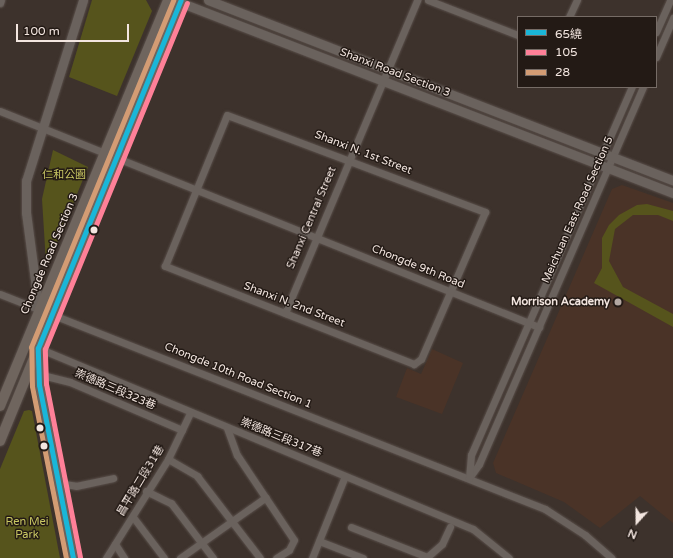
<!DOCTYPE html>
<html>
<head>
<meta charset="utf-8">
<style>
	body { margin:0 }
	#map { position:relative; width:673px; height:558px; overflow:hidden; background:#3d322c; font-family:"Varela Round","Noto Sans TC",sans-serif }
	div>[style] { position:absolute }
	.built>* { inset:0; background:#4a3327 }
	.green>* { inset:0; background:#56541c }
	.roads { filter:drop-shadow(0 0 1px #594f4a) drop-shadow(0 0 1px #594f4a) }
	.minor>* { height:7px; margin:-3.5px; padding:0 3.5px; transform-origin:3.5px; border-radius:3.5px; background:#6a625d }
	.tertiary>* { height:9px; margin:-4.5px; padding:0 4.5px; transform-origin:4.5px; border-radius:4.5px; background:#6a625d }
	.secondary>* { height:10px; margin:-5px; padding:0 5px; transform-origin:5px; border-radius:5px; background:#6f655e }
	.bus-1>* { height:5px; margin:-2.5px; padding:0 2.5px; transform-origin:2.5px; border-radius:2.5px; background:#1ab6d8 }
	.bus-2>* { height:5px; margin:-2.5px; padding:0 2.5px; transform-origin:2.5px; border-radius:2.5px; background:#ff8098 }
	.bus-3>* { height:5px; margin:-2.5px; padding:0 2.5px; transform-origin:2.5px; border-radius:2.5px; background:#d39c74 }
	.dots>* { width:11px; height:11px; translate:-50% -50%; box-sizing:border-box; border:2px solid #231a15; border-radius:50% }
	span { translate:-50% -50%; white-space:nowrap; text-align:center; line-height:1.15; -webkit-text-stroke:3px #231a15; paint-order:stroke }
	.street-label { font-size:11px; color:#f3e6e0 }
	.park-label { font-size:11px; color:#c9c763 }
	.poi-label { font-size:11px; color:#f3e6e0; font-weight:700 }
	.right { translate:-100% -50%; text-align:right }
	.legend { position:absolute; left:517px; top:16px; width:140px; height:72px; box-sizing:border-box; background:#231a15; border:1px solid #766c66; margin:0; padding:5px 7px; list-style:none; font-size:12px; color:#f3e6e0 }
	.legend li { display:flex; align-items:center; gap:8px; height:20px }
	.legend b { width:20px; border:1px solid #766c66 }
	.north { position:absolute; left:617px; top:502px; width:40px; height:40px; -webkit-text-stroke:3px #231a15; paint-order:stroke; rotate:201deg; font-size:11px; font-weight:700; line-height:16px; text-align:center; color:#f3e6e0 }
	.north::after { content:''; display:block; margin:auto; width:14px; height:18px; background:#f3e6e0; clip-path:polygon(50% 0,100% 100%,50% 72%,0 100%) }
	.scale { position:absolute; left:16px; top:24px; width:113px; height:18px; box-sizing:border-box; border:2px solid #f3e6e0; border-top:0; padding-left:5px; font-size:12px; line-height:14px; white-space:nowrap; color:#f3e6e0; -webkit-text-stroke:3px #231a15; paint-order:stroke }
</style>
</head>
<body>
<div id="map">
	<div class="built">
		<div style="clip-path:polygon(622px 185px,673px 203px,673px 523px,640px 496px,600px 528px,564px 502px,496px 473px,493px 463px,612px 189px)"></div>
		<div style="clip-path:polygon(432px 349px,463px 363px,442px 414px,396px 397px,407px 368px,421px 374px)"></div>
	</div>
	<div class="green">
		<div style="clip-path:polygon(92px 0,146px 0,152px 11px,117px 96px,69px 77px)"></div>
		<div style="clip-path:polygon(53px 150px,88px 167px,49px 263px,46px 263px,42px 199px)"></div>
		<div style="clip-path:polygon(647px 204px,673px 211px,673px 221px,658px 215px,633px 215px,615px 229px,609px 261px,623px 287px,673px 314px,673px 327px,594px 283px,602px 268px,602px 238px,609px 225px,619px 215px,637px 205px)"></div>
		<div style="clip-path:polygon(29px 410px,32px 411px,60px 558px,0 558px,0 469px,24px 411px)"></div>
	</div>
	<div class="roads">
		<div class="minor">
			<div style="left:428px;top:0;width:97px;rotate:21.3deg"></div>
			<div style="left:0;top:3px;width:3px;rotate:-72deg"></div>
			<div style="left:569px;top:17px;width:19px;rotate:-65deg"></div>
			<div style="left:656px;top:32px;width:35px;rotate:-66deg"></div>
			<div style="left:656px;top:57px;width:43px;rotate:-66.4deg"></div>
			<div style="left:0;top:111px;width:581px;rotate:21.84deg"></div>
			<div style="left:227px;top:115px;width:276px;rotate:20.6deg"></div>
			<div style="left:485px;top:212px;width:160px;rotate:113.5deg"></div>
			<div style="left:421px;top:359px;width:9px;rotate:144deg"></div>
			<div style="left:414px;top:364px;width:268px;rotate:-158.5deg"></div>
			<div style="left:165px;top:266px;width:163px;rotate:-67.7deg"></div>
			<div style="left:0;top:294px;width:586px;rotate:21.53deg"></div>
			<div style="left:545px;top:509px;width:48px;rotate:33deg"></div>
			<div style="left:585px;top:535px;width:35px;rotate:41deg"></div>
			<div style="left:285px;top:313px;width:340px;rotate:-67.1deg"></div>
			<div style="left:38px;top:348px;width:471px;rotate:22.6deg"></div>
			<div style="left:473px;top:529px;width:46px;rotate:38.9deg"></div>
			<div style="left:38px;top:374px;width:33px;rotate:14deg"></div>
			<div style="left:70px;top:382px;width:122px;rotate:23.2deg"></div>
			<div style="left:227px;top:428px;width:29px;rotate:70deg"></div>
			<div style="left:237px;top:455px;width:102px;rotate:56.2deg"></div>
			<div style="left:294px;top:540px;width:11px;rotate:117deg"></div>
			<div style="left:289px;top:550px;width:15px;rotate:148deg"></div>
			<div style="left:168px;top:459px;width:34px;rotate:30deg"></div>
			<div style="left:197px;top:476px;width:103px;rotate:52.5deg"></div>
			<div style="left:469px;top:478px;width:17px;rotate:-54deg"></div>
			<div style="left:479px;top:464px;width:411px;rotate:-66.5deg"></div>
			<div style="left:469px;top:478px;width:23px;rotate:-85deg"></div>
			<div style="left:471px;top:455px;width:402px;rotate:-66.4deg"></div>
			<div style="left:58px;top:483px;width:18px;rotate:9deg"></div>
			<div style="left:76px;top:486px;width:38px;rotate:-12deg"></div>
			<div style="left:146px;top:491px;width:28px;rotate:26deg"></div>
			<div style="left:171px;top:503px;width:69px;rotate:52.6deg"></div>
			<div style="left:133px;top:517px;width:51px;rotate:52.9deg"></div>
			<div style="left:351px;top:527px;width:82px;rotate:21.5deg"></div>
			<div style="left:319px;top:541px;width:47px;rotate:21.1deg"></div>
			<div style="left:115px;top:544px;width:17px;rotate:57deg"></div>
			<div style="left:106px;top:558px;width:117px;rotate:-57.9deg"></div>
			<div style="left:168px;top:459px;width:51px;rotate:-64.4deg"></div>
			<div style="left:180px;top:558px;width:105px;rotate:-35.3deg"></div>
			<div style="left:312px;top:558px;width:88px;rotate:-68.1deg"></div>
			<div style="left:426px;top:558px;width:21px;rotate:-41deg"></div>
			<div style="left:442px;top:544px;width:19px;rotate:-65deg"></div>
		</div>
		<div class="tertiary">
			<div style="left:174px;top:0;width:535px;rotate:21.15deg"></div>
			<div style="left:208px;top:0;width:499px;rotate:21.2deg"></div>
			<div style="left:73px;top:558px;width:176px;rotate:-101.1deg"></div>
			<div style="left:39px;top:385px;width:75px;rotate:-90deg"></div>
			<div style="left:39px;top:310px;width:98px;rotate:-97.6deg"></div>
			<div style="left:26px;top:213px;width:32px;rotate:-90deg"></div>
			<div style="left:26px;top:181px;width:190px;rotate:-72.5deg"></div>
		</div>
		<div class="secondary">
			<div style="left:0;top:406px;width:439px;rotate:-67.5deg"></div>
			<div style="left:0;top:441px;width:477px;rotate:-67.7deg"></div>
		</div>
	</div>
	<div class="bus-1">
		<div style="left:73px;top:558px;width:176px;rotate:-101.1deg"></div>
		<div style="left:39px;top:385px;width:37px;rotate:-92deg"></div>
		<div style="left:38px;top:348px;width:376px;rotate:-67.7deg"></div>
	</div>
	<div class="bus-2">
		<div style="left:80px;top:557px;width:176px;rotate:-101.1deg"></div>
		<div style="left:46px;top:384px;width:35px;rotate:-92deg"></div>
		<div style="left:45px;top:349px;width:374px;rotate:-67.7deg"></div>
	</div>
	<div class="bus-3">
		<div style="left:66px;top:558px;width:175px;rotate:-101.2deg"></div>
		<div style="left:32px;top:386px;width:39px;rotate:-91deg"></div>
		<div style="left:31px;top:347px;width:375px;rotate:-67.7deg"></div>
	</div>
	<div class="dots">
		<div style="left:94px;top:230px;background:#f3e6e0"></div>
		<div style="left:618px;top:302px;background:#b3a7a1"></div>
		<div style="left:40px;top:428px;background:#f3e6e0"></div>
		<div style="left:44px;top:446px;background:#f3e6e0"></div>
	</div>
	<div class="street-label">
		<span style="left:395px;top:73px;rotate:21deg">Shanxi Road Section 3</span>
		<span style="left:363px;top:153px;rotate:21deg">Shanxi N. 1st Street</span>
		<span style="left:578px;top:210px;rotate:-66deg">Meichuan East Road Section 5</span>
		<span style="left:312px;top:218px;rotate:-67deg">Shanxi Central Street</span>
		<span style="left:50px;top:254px;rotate:-67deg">Chongde Road Section 3</span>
		<span style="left:418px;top:267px;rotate:22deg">Chongde 9th Road</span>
		<span style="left:294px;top:305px;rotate:21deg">Shanxi N. 2nd Street</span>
		<span style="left:238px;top:376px;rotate:22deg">Chongde 10th Road Section 1</span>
		<span style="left:115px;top:390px;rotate:23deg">崇德路三段323巷</span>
		<span style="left:281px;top:438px;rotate:22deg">崇德路三段317巷</span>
		<span style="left:141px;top:481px;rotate:-59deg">昌平路二段31巷</span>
	</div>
	<div class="park-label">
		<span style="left:64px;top:175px">仁和公園</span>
		<span style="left:27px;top:529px">Ren Mei<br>Park</span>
	</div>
	<div class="poi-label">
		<span class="right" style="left:610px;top:302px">Morrison Academy</span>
	</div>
	<ul class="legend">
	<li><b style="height:5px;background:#1ab6d8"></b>65繞</li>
	<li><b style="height:5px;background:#ff8098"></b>105</li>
	<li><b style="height:5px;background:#d39c74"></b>28</li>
	</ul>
	<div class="north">N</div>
	<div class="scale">100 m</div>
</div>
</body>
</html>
